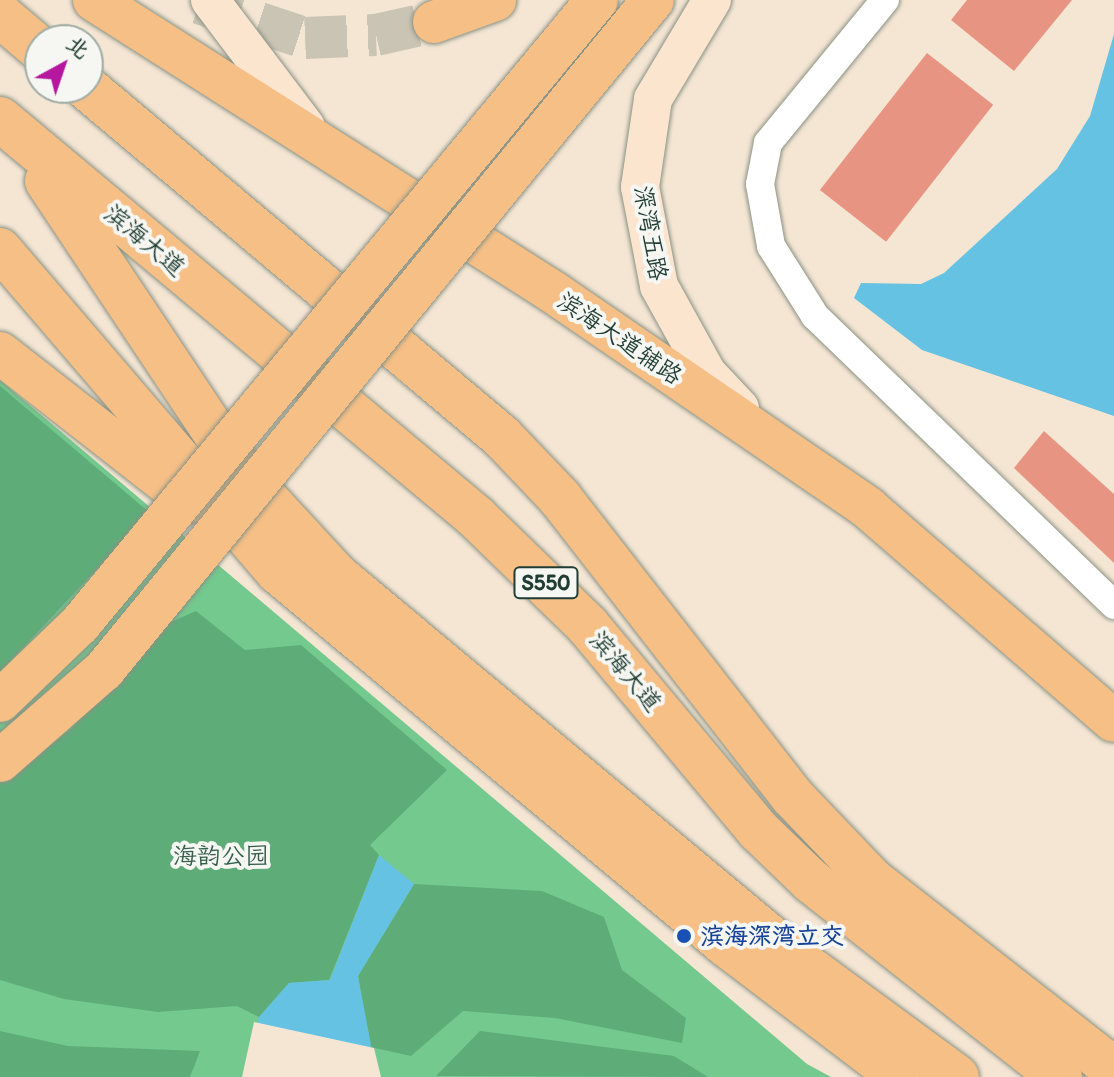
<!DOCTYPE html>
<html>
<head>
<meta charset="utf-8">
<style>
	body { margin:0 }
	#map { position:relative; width:1114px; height:1077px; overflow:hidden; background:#f5e6d4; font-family:Itim,"LXGW WenKai TC",sans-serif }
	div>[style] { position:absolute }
	.green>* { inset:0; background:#73c98e }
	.forest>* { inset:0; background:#5ead79 }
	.water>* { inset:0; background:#65c2e3 }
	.pier>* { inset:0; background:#f5e6d4 }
	.building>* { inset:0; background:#e79582; transform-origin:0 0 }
	.primary-tunnel>* { height:42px; margin-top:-21px; transform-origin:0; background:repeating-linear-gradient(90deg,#cac4b4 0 42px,transparent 0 63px) }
	.roads { filter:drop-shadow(0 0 2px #8a9284) drop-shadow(0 0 2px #8a9284) }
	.street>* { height:28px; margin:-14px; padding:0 14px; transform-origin:14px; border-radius:14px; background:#fff }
	.secondary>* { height:38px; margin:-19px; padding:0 19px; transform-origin:19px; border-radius:19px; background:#fbe5cf }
	.primary>* { height:42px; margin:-21px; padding:0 21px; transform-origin:21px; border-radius:21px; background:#f5bf86 }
	.highway>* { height:44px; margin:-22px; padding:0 22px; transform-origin:22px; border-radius:22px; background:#f5bf86 }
	.bridges { filter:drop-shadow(0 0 2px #8a9284) drop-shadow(0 0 2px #8a9284) }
	.primary-bridge>* { height:42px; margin:-21px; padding:0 21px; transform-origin:21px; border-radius:21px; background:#f5bf86 }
	.dots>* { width:22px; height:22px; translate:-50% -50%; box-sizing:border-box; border:4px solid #f6f6f2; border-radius:50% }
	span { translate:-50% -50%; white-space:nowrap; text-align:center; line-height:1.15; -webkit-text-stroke:8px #f6f6f2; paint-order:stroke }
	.shield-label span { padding:2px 6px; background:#f6f6f2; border:2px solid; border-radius:6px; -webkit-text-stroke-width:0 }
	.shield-label { font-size:22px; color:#1f3d34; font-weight:700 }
	.street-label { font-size:24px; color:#1f3d34 }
	.park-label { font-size:24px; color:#34604a }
	.transit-label { font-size:24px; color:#164399; font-weight:700 }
	.left { translate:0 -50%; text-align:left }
	.north { position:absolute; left:24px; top:24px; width:80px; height:80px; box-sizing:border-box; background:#f6f6f2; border:2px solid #a0aca6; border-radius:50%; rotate:40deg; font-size:22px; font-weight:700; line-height:32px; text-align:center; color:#1f3d34 }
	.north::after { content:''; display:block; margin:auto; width:28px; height:36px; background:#b5179e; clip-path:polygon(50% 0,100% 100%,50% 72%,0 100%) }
</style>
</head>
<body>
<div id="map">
	<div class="green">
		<div style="clip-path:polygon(0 380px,807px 1064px,831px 1077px,0 1077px)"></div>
	</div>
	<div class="forest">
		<div style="clip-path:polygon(0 386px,150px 513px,0 672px)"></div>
		<div style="clip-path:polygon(196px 611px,245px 650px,301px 645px,447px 770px,370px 845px,379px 855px,329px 980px,289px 983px,259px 1017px,237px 1006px,158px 1012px,64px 999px,0 980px,0 781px,71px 729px,155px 629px)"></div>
		<div style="clip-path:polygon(414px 884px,542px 891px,604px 917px,622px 970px,686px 1018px,682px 1043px,555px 1018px,463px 1011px,411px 1056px,370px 1047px,358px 976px)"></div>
		<div style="clip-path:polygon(0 1031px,68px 1046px,200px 1051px,190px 1077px,0 1077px)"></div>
		<div style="clip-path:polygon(480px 1031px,674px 1056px,708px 1077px,436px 1076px)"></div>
	</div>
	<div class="water">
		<div style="clip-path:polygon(1114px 34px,1114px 416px,922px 350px,854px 298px,861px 283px,921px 284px,944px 273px,1057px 169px,1090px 116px)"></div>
		<div style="clip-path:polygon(379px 855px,414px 884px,358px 976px,377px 1077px,246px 1077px,259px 1017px,289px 983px,330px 980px)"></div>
	</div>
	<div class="pier">
		<div style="clip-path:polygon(254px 1022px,374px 1048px,381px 1077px,242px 1077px)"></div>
	</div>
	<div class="building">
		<div style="clip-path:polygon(967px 0,1072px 0,1014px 71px,951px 20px)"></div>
		<div style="left:927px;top:53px;width:84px;height:174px;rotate:38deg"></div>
		<div style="clip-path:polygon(1044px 431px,1114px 494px,1114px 563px,1014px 468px)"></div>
	</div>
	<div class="primary-tunnel">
		<div style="left:199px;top:3px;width:112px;rotate:18.3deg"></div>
		<div style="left:305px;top:38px;width:71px;rotate:-2.4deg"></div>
		<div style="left:376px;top:35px;width:59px;rotate:-12.6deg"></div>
	</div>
	<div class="roads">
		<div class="street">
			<div style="left:885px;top:0;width:185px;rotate:129.3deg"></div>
			<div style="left:768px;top:143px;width:42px;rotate:101deg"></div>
			<div style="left:760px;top:184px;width:63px;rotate:79.9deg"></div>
			<div style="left:771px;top:246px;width:83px;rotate:57.8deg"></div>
			<div style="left:815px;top:316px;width:416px;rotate:44deg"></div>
		</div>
		<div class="secondary">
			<div style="left:210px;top:0;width:159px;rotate:52.9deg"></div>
			<div style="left:712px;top:0;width:115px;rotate:120.8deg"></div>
			<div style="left:653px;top:99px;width:89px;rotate:98.4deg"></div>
			<div style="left:640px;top:187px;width:101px;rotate:79.1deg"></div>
			<div style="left:659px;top:286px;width:99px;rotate:61.1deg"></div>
			<div style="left:707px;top:373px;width:48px;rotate:46.7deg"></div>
		</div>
		<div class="primary">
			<div style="left:94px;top:0;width:544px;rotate:32.46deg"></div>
			<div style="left:553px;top:292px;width:382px;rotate:34.4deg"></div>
			<div style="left:868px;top:508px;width:325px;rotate:40.9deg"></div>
			<div style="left:434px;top:22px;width:65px;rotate:-19.8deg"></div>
			<div style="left:0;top:249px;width:427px;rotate:49.4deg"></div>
			<div style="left:278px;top:573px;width:582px;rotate:39.77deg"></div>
			<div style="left:725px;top:945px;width:218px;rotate:37.2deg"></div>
			<div style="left:0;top:353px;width:242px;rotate:38deg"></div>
		</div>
		<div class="highway">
			<div style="left:0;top:15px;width:52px;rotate:40.4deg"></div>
			<div style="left:87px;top:88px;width:542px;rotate:40.06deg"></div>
			<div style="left:502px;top:437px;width:84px;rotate:46.4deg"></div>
			<div style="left:560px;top:498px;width:378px;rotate:52.1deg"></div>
			<div style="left:792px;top:796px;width:117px;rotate:46.4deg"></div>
			<div style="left:873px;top:881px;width:306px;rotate:38deg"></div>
			<div style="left:0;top:119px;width:620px;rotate:39.9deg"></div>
			<div style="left:476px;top:517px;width:156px;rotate:44.2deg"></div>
			<div style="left:588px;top:626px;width:267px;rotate:50.2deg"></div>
			<div style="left:759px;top:831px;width:72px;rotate:43.9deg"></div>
			<div style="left:811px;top:881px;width:317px;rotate:38.2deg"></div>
			<div style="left:47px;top:181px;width:351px;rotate:56.3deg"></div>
			<div style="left:242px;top:473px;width:140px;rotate:47.3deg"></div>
			<div style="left:337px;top:576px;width:596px;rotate:39.83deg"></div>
			<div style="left:795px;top:958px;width:201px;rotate:36.3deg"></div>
		</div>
	</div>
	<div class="bridges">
		<div class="primary-bridge">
			<div style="left:0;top:701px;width:111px;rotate:-43.9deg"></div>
			<div style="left:80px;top:624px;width:810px;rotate:-50.36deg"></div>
			<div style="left:0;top:761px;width:138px;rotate:-41.2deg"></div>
			<div style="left:104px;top:670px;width:866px;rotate:-50.67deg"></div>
		</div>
	</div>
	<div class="dots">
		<div style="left:684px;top:936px;background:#1a4fb4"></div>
	</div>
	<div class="shield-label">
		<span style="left:546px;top:583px">S550</span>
	</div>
	<div class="street-label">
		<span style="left:651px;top:233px;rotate:80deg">深湾五路</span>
		<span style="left:145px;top:240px;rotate:40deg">滨海大道</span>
		<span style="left:620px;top:338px;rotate:34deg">滨海大道辅路</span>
		<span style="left:626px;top:671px;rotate:50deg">滨海大道</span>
	</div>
	<div class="park-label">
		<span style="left:221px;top:856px">海韵公园</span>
	</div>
	<div class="transit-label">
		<span class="left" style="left:700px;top:936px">滨海深湾立交</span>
	</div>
	<div class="north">北</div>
</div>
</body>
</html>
